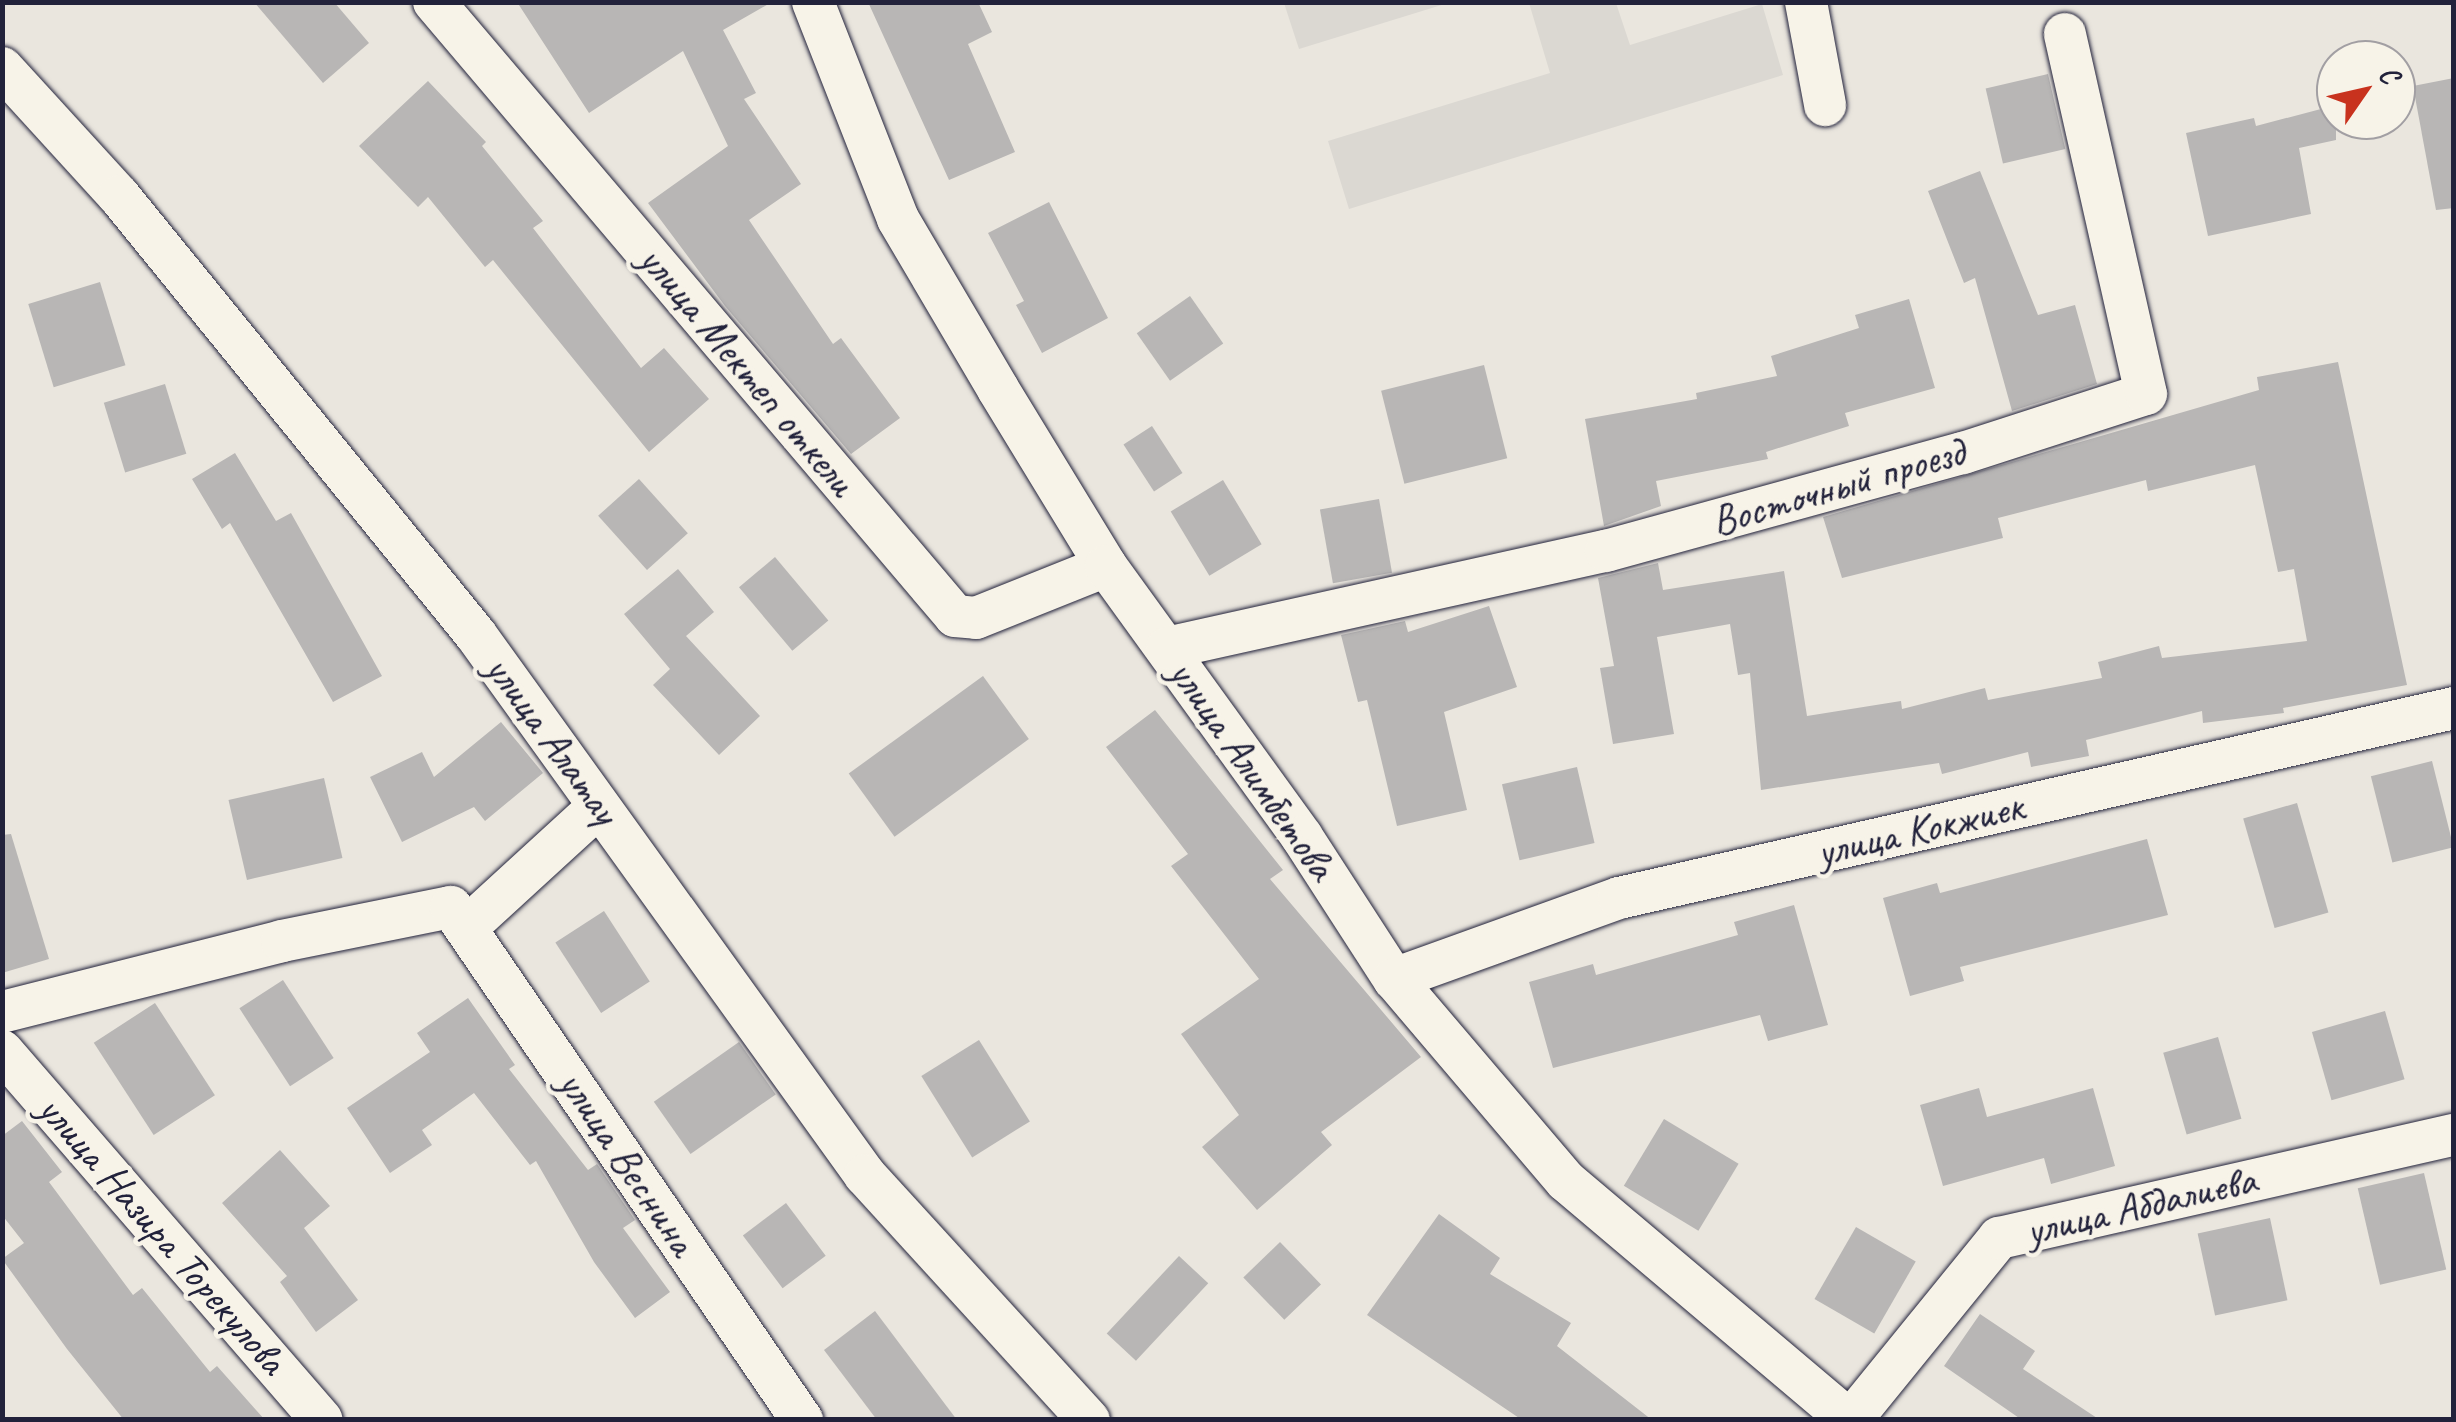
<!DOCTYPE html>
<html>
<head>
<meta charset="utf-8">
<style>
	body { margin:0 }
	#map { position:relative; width:2456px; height:1422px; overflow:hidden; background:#eae6de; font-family:Caveat,sans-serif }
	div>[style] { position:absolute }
	.built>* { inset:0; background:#dbd8d2 }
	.building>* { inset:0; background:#b8b6b5; transform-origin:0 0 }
	.roads { filter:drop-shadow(0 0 2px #22223b) drop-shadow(0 0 2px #22223b) }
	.minor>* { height:42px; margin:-21px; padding:0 21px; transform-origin:21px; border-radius:21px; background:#f7f3e8 }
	span { translate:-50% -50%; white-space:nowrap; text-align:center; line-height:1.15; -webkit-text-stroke:9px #f7f3e8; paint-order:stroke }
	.street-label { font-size:42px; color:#22223b }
	.frame { position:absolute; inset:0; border:5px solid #22223b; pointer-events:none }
	.north { position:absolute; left:2316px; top:40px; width:100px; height:100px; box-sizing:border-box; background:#f7f3e8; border:2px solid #a29fa3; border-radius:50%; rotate:56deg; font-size:28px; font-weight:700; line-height:40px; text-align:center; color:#22223b }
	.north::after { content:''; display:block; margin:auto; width:35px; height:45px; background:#c8321e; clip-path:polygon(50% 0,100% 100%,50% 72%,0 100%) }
</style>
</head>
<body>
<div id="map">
	<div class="built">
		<div style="clip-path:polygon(1284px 3px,1284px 2px,1448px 3px,1299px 49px)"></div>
		<div style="clip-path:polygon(1529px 3px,1616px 3px,1630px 45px,1762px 4px,1783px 75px,1349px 209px,1328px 141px,1550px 73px)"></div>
	</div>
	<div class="building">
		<div style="clip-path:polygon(254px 2px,334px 2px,369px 43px,323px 83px)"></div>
		<div style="clip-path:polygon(517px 2px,772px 2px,723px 30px,756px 93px,744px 99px,801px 184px,749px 220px,833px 344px,841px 338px,900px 418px,851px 454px,725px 306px,648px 203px,728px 146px,683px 51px,589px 113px)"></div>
		<div style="clip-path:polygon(868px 2px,978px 2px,992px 32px,968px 44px,1015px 152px,949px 180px)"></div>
		<div style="left:2048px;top:74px;width:77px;height:64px;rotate:77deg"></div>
		<div style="clip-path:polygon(2454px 78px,2454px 208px,2436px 210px,2413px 86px)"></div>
		<div style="clip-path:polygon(428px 81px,486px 142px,482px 146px,543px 221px,533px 228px,641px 368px,664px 348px,709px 399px,649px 452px,493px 260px,485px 267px,428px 197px,418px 207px,359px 146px)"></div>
		<div style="clip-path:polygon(2336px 105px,2336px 140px,2299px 148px,2311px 214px,2208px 236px,2186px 133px,2254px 118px,2256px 126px)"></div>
		<div style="clip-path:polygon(1980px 171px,2038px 315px,2075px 305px,2097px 384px,2012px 411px,1975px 278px,1964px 283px,1928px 191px)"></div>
		<div style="clip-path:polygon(1049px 202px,1108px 318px,1042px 353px,1016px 305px,1024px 301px,988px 233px)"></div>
		<div style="left:100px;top:282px;width:87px;height:75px;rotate:73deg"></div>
		<div style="left:1190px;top:296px;width:58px;height:65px;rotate:55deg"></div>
		<div style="clip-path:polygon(1909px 299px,1935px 388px,1845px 413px,1849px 426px,1766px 452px,1768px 459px,1656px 481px,1661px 506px,1604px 526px,1585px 419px,1697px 399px,1696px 393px,1777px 376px,1771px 356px,1859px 328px,1855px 315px)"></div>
		<div style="clip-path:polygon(2338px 362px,2407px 685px,2283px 708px,2284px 713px,2203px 723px,2202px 711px,2086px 740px,2089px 756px,2031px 767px,2028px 752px,1942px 774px,1939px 763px,1761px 790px,1750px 673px,1738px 675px,1730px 624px,1657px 637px,1674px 734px,1613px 744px,1600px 668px,1614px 666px,1598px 578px,1658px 563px,1663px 590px,1784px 571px,1807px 716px,1901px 701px,1902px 709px,1985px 688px,1988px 700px,2102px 678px,2098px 662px,2159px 646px,2162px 658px,2307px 641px,2294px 569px,2278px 572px,2255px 465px,2148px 491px,2146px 480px,1998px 518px,2003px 538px,1842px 578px,1823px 517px,2259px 390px,2257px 377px)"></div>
		<div style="left:1484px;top:365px;width:96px;height:106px;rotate:76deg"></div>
		<div style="left:165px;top:384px;width:73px;height:64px;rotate:73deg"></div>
		<div style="left:1152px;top:426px;width:56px;height:34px;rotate:57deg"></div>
		<div style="clip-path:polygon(235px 453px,276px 521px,291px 513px,382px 676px,333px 702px,230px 523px,222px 529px,192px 479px)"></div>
		<div style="left:639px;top:479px;width:73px;height:55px;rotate:48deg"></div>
		<div style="left:1223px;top:480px;width:75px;height:61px;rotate:59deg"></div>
		<div style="left:1379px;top:499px;width:75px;height:60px;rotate:80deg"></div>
		<div style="left:775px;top:557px;width:83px;height:47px;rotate:50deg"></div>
		<div style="clip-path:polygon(678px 569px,714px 612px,686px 636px,760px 716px,719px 755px,653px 685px,670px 669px,624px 614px)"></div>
		<div style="clip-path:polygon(1489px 606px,1517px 687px,1444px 712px,1467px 810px,1397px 826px,1367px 700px,1358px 702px,1341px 635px,1405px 621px,1408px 632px)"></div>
		<div style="left:983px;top:676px;width:78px;height:166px;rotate:54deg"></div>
		<div style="clip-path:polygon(1155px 710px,1283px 870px,1270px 879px,1421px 1057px,1321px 1132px,1332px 1145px,1257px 1210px,1202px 1147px,1239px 1115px,1181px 1034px,1259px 979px,1171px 866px,1188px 854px,1106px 747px)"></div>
		<div style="clip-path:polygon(501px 722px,543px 773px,485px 821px,474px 807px,402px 842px,370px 777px,422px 752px,434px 777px)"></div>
		<div style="left:2432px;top:761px;width:89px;height:63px;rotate:76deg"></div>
		<div style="left:1577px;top:767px;width:78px;height:77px;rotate:77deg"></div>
		<div style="left:324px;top:778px;width:82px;height:98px;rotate:77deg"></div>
		<div style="left:2297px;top:803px;width:114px;height:56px;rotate:74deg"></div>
		<div style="clip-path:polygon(11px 834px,49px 959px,2px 973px,2px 835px)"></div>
		<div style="clip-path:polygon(2147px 839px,2168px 915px,1960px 967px,1964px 981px,1910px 996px,1883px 898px,1937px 883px,1940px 893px)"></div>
		<div style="clip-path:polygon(1794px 905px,1828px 1025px,1768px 1041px,1760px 1015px,1553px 1068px,1529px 982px,1593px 964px,1596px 975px,1738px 935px,1734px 922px)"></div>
		<div style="left:604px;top:911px;width:84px;height:58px;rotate:57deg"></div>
		<div style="left:283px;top:980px;width:93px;height:52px;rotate:57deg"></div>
		<div style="clip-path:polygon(468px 998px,515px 1065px,509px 1069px,588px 1170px,597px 1164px,635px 1220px,623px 1228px,670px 1292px,635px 1318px,594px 1262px,536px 1161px,530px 1165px,474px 1093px,422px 1130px,432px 1145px,390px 1173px,347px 1108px,430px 1052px,417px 1033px)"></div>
		<div style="left:155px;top:1003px;width:110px;height:73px;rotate:57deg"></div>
		<div style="left:2385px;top:1011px;width:71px;height:76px;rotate:74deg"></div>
		<div style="left:2218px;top:1037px;width:85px;height:57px;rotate:74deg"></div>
		<div style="left:979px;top:1040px;width:96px;height:68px;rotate:58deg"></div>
		<div style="left:739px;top:1042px;width:64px;height:104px;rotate:55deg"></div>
		<div style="clip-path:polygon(1979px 1088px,1987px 1117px,2093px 1088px,2115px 1166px,2051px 1184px,2044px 1158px,1943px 1186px,1920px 1105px)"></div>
		<div style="left:1664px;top:1119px;width:87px;height:78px;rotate:31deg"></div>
		<div style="clip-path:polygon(22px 1121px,62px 1172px,49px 1182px,133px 1295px,142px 1288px,210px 1372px,217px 1366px,265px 1420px,124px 1420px,67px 1349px,2px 1259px,24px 1243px,2px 1215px,2px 1136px)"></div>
		<div style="clip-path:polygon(280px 1150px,330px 1206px,304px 1228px,358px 1300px,316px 1332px,280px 1282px,287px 1276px,222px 1203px)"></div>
		<div style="left:2424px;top:1173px;width:99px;height:68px;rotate:77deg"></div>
		<div style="left:786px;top:1203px;width:66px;height:54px;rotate:53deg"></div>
		<div style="clip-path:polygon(1439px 1214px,1500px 1258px,1490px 1274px,1571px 1323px,1557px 1346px,1652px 1420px,1522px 1420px,1367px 1315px)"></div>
		<div style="left:2270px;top:1218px;width:84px;height:74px;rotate:78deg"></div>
		<div style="left:1856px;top:1227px;width:69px;height:83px;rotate:30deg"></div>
		<div style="left:1280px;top:1242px;width:59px;height:51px;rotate:46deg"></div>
		<div style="left:1179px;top:1256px;width:40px;height:106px;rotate:43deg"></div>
		<div style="clip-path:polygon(875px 1311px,957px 1420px,877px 1420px,824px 1350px)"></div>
		<div style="clip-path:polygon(1980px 1314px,2035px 1351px,2023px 1369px,2100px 1420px,2022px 1420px,1944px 1366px)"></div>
	</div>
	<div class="roads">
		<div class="minor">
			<div style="left:434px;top:2px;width:805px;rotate:49.68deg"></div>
			<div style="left:955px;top:616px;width:21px;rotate:5deg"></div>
			<div style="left:976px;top:618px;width:140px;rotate:-21.8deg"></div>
			<div style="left:813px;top:2px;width:233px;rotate:68.6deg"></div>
			<div style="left:898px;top:219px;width:197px;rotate:59.5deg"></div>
			<div style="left:998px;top:389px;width:207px;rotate:58.6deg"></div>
			<div style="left:1106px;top:566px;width:334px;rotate:54.1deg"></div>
			<div style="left:1302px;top:837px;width:169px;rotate:57.1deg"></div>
			<div style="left:1394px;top:979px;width:265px;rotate:49.6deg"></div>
			<div style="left:1566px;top:1181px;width:370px;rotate:40.2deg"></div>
			<div style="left:1806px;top:2px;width:105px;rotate:79.5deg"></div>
			<div style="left:2px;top:68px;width:173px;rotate:47.6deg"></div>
			<div style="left:119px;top:196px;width:566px;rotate:50.88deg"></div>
			<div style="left:476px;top:635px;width:666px;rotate:54.23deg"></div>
			<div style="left:865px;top:1175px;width:332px;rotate:47.6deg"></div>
			<div style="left:1167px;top:648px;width:450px;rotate:-12.5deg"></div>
			<div style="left:1606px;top:551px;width:370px;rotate:-15.4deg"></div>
			<div style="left:1963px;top:453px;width:192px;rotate:-17.9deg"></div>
			<div style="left:2146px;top:394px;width:369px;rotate:-102.7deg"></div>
			<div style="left:466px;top:928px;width:180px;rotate:-42.5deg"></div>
			<div style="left:1394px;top:979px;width:239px;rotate:-19.8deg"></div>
			<div style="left:1619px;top:898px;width:856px;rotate:-12.82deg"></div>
			<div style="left:2px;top:1012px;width:289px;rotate:-14.2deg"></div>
			<div style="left:282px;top:941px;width:172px;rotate:-11.4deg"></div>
			<div style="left:451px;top:907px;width:622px;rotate:55.62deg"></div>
			<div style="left:2px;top:1051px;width:488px;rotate:49.1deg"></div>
			<div style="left:1851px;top:1420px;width:235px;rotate:-50.9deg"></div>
			<div style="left:1999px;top:1238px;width:467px;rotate:-12.8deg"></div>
		</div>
	</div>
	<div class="street-label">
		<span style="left:747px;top:371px;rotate:50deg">улица Мектеп откели</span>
		<span style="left:1838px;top:487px;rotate:-16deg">Восточный проезд</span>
		<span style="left:552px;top:740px;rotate:54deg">улица Алатау</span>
		<span style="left:1252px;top:770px;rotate:55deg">улица Алимбетова</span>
		<span style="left:1920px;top:830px;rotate:-13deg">улица Кокжиек</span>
		<span style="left:627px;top:1163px;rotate:56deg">улица Веснина</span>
		<span style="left:2141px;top:1206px;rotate:-13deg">улица Абдалиева</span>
		<span style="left:162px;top:1235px;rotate:49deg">улица Назира Торекулова</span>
	</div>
	<div class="frame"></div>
	<div class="north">С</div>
</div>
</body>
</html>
